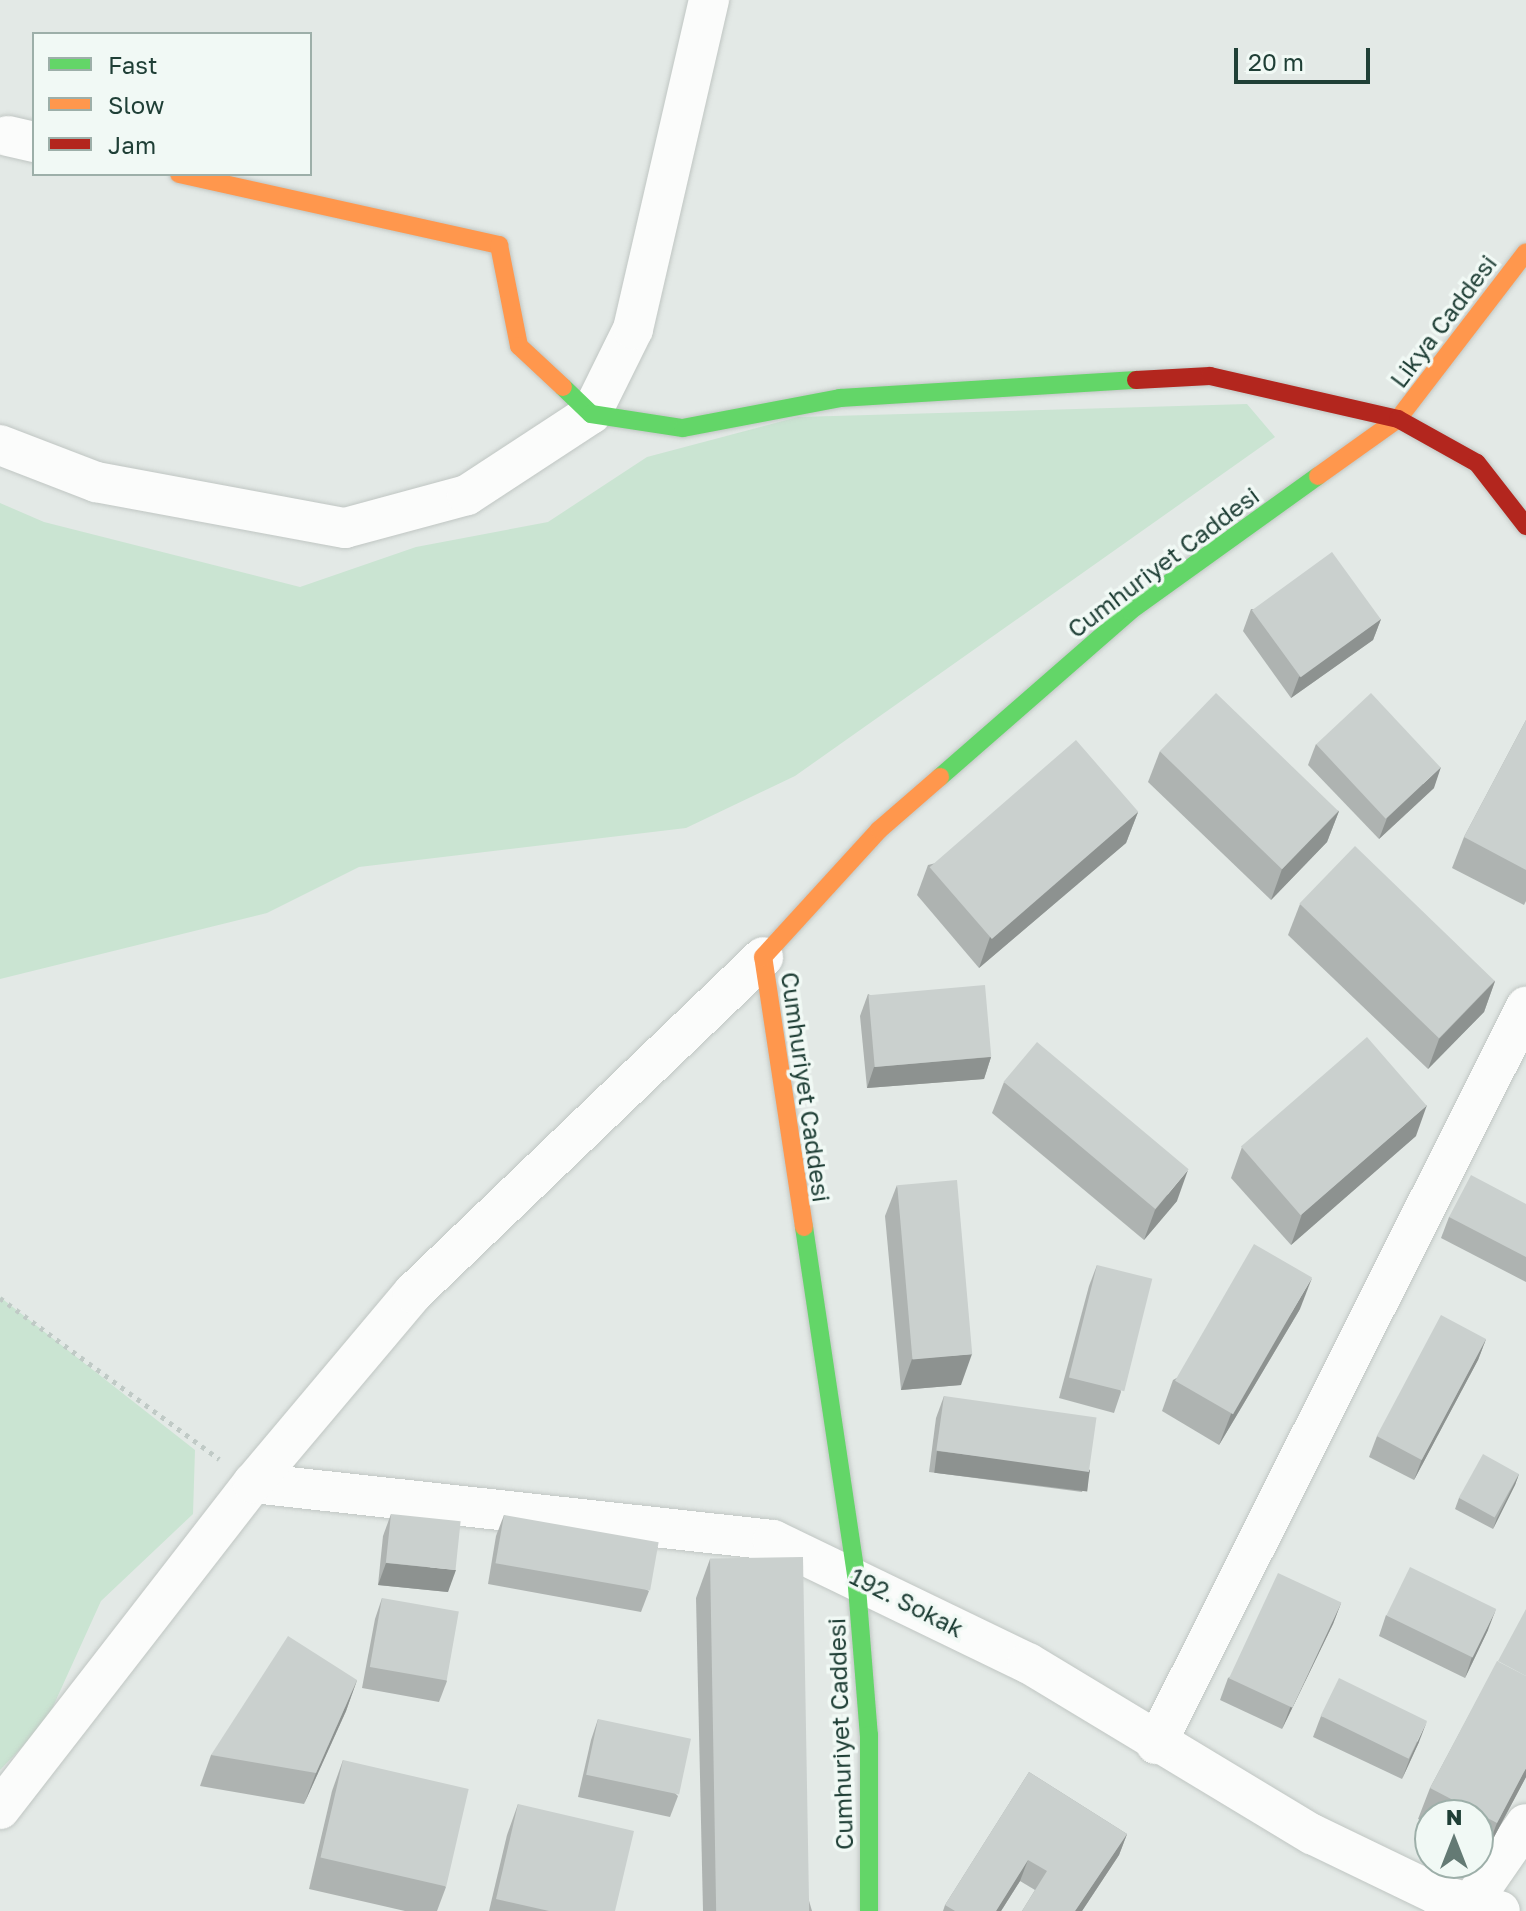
<!DOCTYPE html>
<html>
<head>
<meta charset="utf-8">
<style>
	body { margin:0 }
	#map { position:relative; width:1526px; height:1911px; overflow:hidden; background:#e3e9e6; font-family:"Golos Text",sans-serif }
	div>[style] { position:absolute }
	.green>* { inset:0; background:#cae4d2 }
	.path>* { height:5px; margin-top:-2.5px; transform-origin:0; background:repeating-linear-gradient(90deg,#c0cac6 0 4px,transparent 0 10px) }
	.roads { filter:drop-shadow(0 0 2px #c0c6c3) drop-shadow(0 0 2px #c0c6c3) }
	.street>* { height:40px; margin:-20px; padding:0 20px; transform-origin:20px; border-radius:20px; background:#fbfcfb }
	.fast>* { height:18px; margin:-9px; padding:0 9px; transform-origin:9px; border-radius:9px; background:#63d668 }
	.slow>* { height:18px; margin:-9px; padding:0 9px; transform-origin:9px; border-radius:9px; background:#ff974d }
	.jam>* { height:18px; margin:-9px; padding:0 9px; transform-origin:9px; border-radius:9px; background:#b3261e }
	.wall>* { inset:0; background:#aeb3b1 }
	.shaded-wall>* { inset:0; background:#8d9290; transform-origin:0 0 }
	.building>* { inset:0; background:#cad0ce; transform-origin:0 0 }
	span { translate:-50% -50%; white-space:nowrap; text-align:center; line-height:1.15; -webkit-text-stroke:7px #f1f9f5; paint-order:stroke }
	.street-label { font-size:24px; color:#1f3f36 }
	.legend { position:absolute; left:32px; top:32px; width:280px; height:144px; box-sizing:border-box; background:#f1f9f5; border:2px solid #9dafa9; margin:0; padding:10px 14px; list-style:none; font-size:24px; color:#1f3f36 }
	.legend li { display:flex; align-items:center; gap:16px; height:40px }
	.legend b { width:40px; border:2px solid #9dafa9 }
	.north { position:absolute; left:1414px; top:1799px; width:80px; height:80px; box-sizing:border-box; background:#f1f9f5; border:2px solid #9dafa9; border-radius:50%; rotate:0deg; font-size:22px; font-weight:700; line-height:32px; text-align:center; color:#1f3f36 }
	.north::after { content:''; display:block; margin:auto; width:28px; height:36px; background:#647a74; clip-path:polygon(50% 0,100% 100%,50% 72%,0 100%) }
	.scale { position:absolute; left:1234px; top:48px; width:136px; height:36px; box-sizing:border-box; border:4px solid #1f3f36; border-top:0; padding-left:10px; font-size:24px; line-height:28px; white-space:nowrap; color:#1f3f36; -webkit-text-stroke:6px #f1f9f5; paint-order:stroke }
</style>
</head>
<body>
<div id="map">
	<div class="green">
		<div style="clip-path:polygon(1247px 404px,1275px 437px,795px 776px,686px 828px,359px 867px,267px 913px,0 979px,0 503px,44px 522px,300px 587px,416px 547px,548px 522px,647px 457px,798px 417px)"></div>
		<div style="clip-path:polygon(0 1297px,195px 1450px,193px 1514px,101px 1601px,46px 1722px,0 1770px)"></div>
	</div>
	<div class="path">
		<div style="left:0;top:1298px;width:272px;rotate:36.3deg"></div>
	</div>
	<div class="roads">
		<div class="street">
			<div style="left:8px;top:136px;width:27px;rotate:13deg"></div>
			<div style="left:0;top:445px;width:103px;rotate:21.1deg"></div>
			<div style="left:96px;top:482px;width:253px;rotate:10.5deg"></div>
			<div style="left:345px;top:528px;width:126px;rotate:-15.1deg"></div>
			<div style="left:467px;top:495px;width:148px;rotate:-33.2deg"></div>
			<div style="left:591px;top:414px;width:95px;rotate:-63.7deg"></div>
			<div style="left:633px;top:329px;width:338px;rotate:-77deg"></div>
			<div style="left:253px;top:1483px;width:523px;rotate:6.26deg"></div>
			<div style="left:773px;top:1540px;width:283px;rotate:25.8deg"></div>
			<div style="left:1028px;top:1663px;width:332px;rotate:31.1deg"></div>
			<div style="left:1312px;top:1834px;width:138px;rotate:25.8deg"></div>
			<div style="left:1436px;top:1894px;width:66px;rotate:14.9deg"></div>
			<div style="left:1156px;top:1744px;width:825px;rotate:-63.34deg"></div>
			<div style="left:0;top:1809px;width:413px;rotate:-52.2deg"></div>
			<div style="left:253px;top:1483px;width:248px;rotate:-49.9deg"></div>
			<div style="left:413px;top:1293px;width:485px;rotate:-43.8deg"></div>
			<div style="left:1471px;top:1903px;width:96px;rotate:-55.2deg"></div>
		</div>
		<div class="fast">
			<div style="left:563px;top:387px;width:39px;rotate:44deg"></div>
			<div style="left:591px;top:414px;width:93px;rotate:8.7deg"></div>
			<div style="left:683px;top:428px;width:160px;rotate:-10.8deg"></div>
			<div style="left:840px;top:398px;width:297px;rotate:-3.5deg"></div>
			<div style="left:940px;top:777px;width:252px;rotate:-41.1deg"></div>
			<div style="left:1130px;top:611px;width:231px;rotate:-35.7deg"></div>
			<div style="left:804px;top:1227px;width:352px;rotate:81.5deg"></div>
			<div style="left:856px;top:1575px;width:161px;rotate:85.4deg"></div>
			<div style="left:869px;top:1735px;width:176px;rotate:90deg"></div>
		</div>
		<div class="slow">
			<div style="left:179px;top:174px;width:328px;rotate:12.5deg"></div>
			<div style="left:499px;top:245px;width:103px;rotate:78.8deg"></div>
			<div style="left:519px;top:346px;width:60px;rotate:43deg"></div>
			<div style="left:1318px;top:476px;width:98px;rotate:-35.5deg"></div>
			<div style="left:1398px;top:419px;width:210px;rotate:-52.5deg"></div>
			<div style="left:804px;top:1227px;width:273px;rotate:-98.6deg"></div>
			<div style="left:763px;top:957px;width:172px;rotate:-47.6deg"></div>
			<div style="left:879px;top:830px;width:81px;rotate:-41deg"></div>
		</div>
		<div class="jam">
			<div style="left:1136px;top:380px;width:74px;rotate:-3.1deg"></div>
			<div style="left:1210px;top:376px;width:193px;rotate:12.9deg"></div>
			<div style="left:1398px;top:419px;width:90px;rotate:29.1deg"></div>
			<div style="left:1477px;top:463px;width:80px;rotate:52.1deg"></div>
		</div>
	</div>
	<div class="wall">
		<div style="clip-path:polygon(1251px 609px,1381px 619px,1373px 640px,1291px 698px,1243px 631px)"></div>
		<div style="clip-path:polygon(1526px 720px,1526px 901px,1524px 905px,1452px 868px,1464px 837px)"></div>
		<div style="clip-path:polygon(1316px 744px,1434px 788px,1379px 839px,1308px 765px)"></div>
		<div style="clip-path:polygon(1160px 751px,1339px 811px,1327px 842px,1271px 900px,1148px 782px)"></div>
		<div style="clip-path:polygon(1138px 812px,1126px 843px,979px 968px,917px 895px,928px 865px)"></div>
		<div style="clip-path:polygon(1300px 904px,1495px 981px,1484px 1012px,1428px 1069px,1288px 935px)"></div>
		<div style="clip-path:polygon(868px 994px,991px 1057px,984px 1079px,867px 1088px,860px 1016px)"></div>
		<div style="clip-path:polygon(1004px 1082px,1177px 1201px,1144px 1240px,992px 1113px)"></div>
		<div style="clip-path:polygon(1416px 1136px,1291px 1245px,1231px 1178px,1242px 1147px)"></div>
		<div style="clip-path:polygon(897px 1185px,961px 1385px,901px 1390px,885px 1216px)"></div>
		<div style="clip-path:polygon(1526px 1204px,1526px 1282px,1441px 1238px,1449px 1217px)"></div>
		<div style="clip-path:polygon(1097px 1265px,1121px 1392px,1114px 1413px,1059px 1398px,1089px 1286px)"></div>
		<div style="clip-path:polygon(1300px 1309px,1219px 1445px,1162px 1411px,1173px 1380px)"></div>
		<div style="clip-path:polygon(1486px 1339px,1478px 1360px,1414px 1480px,1369px 1457px,1377px 1436px)"></div>
		<div style="clip-path:polygon(944px 1396px,1090px 1471px,1082px 1492px,929px 1472px,936px 1418px)"></div>
		<div style="clip-path:polygon(1519px 1474px,1515px 1485px,1493px 1529px,1455px 1509px,1459px 1498px)"></div>
		<div style="clip-path:polygon(391px 1514px,448px 1592px,378px 1585px,383px 1536px)"></div>
		<div style="clip-path:polygon(504px 1515px,649px 1591px,641px 1612px,488px 1584px,496px 1536px)"></div>
		<div style="clip-path:polygon(710px 1559px,812px 1911px,703px 1911px,696px 1598px)"></div>
		<div style="clip-path:polygon(382px 1598px,447px 1681px,439px 1702px,362px 1688px,375px 1619px)"></div>
		<div style="clip-path:polygon(1341px 1603px,1333px 1624px,1282px 1729px,1220px 1700px,1228px 1678px)"></div>
		<div style="clip-path:polygon(1386px 1615px,1488px 1630px,1465px 1678px,1379px 1636px)"></div>
		<div style="clip-path:polygon(1498px 1661px,1526px 1777px,1485px 1854px,1478px 1850px,1478px 1815px,1430px 1815px,1430px 1825px,1418px 1819px,1430px 1788px)"></div>
		<div style="clip-path:polygon(357px 1680px,346px 1711px,304px 1804px,200px 1786px,211px 1755px)"></div>
		<div style="clip-path:polygon(1321px 1716px,1419px 1742px,1402px 1779px,1313px 1737px)"></div>
		<div style="clip-path:polygon(598px 1719px,678px 1796px,670px 1817px,578px 1797px,591px 1740px)"></div>
		<div style="clip-path:polygon(343px 1760px,446px 1887px,437px 1911px,405px 1911px,309px 1889px,332px 1791px)"></div>
		<div style="clip-path:polygon(1029px 1772px,1127px 1834px,1119px 1855px,1082px 1911px,1022px 1911px,1035px 1890px,1020px 1881px,1001px 1911px,943px 1911px,945px 1905px)"></div>
		<div style="clip-path:polygon(518px 1804px,615px 1911px,489px 1911px,507px 1835px)"></div>
	</div>
	<div class="shaded-wall">
		<div style="clip-path:polygon(1381px 619px,1373px 640px,1291px 698px,1299px 677px)"></div>
		<div style="clip-path:polygon(1441px 767px,1434px 788px,1379px 839px,1387px 818px)"></div>
		<div style="clip-path:polygon(1339px 811px,1327px 842px,1271px 900px,1282px 869px)"></div>
		<div style="clip-path:polygon(1138px 812px,1126px 843px,979px 968px,990px 937px)"></div>
		<div style="clip-path:polygon(1495px 981px,1484px 1012px,1428px 1069px,1439px 1039px)"></div>
		<div style="clip-path:polygon(991px 1057px,984px 1079px,867px 1088px,874px 1067px)"></div>
		<div style="clip-path:polygon(1427px 1105px,1416px 1136px,1291px 1245px,1302px 1214px)"></div>
		<div style="clip-path:polygon(1188px 1170px,1177px 1201px,1144px 1240px,1155px 1210px)"></div>
		<div style="clip-path:polygon(1312px 1278px,1300px 1309px,1219px 1445px,1231px 1414px)"></div>
		<div style="clip-path:polygon(1486px 1339px,1478px 1360px,1414px 1480px,1422px 1459px)"></div>
		<div style="clip-path:polygon(972px 1354px,961px 1385px,901px 1390px,912px 1359px)"></div>
		<div style="left:937px;top:1451px;width:154px;height:22px;rotate:7deg"></div>
		<div style="clip-path:polygon(1519px 1474px,1515px 1485px,1493px 1529px,1497px 1518px)"></div>
		<div style="clip-path:polygon(386px 1563px,456px 1570px,448px 1592px,378px 1585px)"></div>
		<div style="clip-path:polygon(1341px 1603px,1333px 1624px,1282px 1729px,1290px 1708px)"></div>
		<div style="clip-path:polygon(1496px 1609px,1488px 1630px,1465px 1678px,1472px 1657px)"></div>
		<div style="clip-path:polygon(357px 1680px,346px 1711px,304px 1804px,316px 1773px)"></div>
		<div style="clip-path:polygon(1427px 1721px,1419px 1742px,1402px 1779px,1410px 1758px)"></div>
		<div style="clip-path:polygon(1526px 1768px,1526px 1777px,1485px 1854px,1497px 1823px)"></div>
		<div style="clip-path:polygon(1127px 1834px,1119px 1855px,1082px 1911px,1075px 1911px)"></div>
		<div style="clip-path:polygon(1028px 1860px,1020px 1881px,1001px 1911px,996px 1911px)"></div>
	</div>
	<div class="building">
		<div style="left:1332px;top:552px;width:83px;height:99px;rotate:54deg"></div>
		<div style="left:1216px;top:693px;width:170px;height:81px;rotate:44deg"></div>
		<div style="left:1371px;top:693px;width:102px;height:75px;rotate:47deg"></div>
		<div style="clip-path:polygon(1526px 720px,1526px 870px,1464px 837px)"></div>
		<div style="left:1076px;top:740px;width:95px;height:194px;rotate:49deg"></div>
		<div style="left:1355px;top:846px;width:194px;height:80px;rotate:44deg"></div>
		<div style="left:985px;top:985px;width:72px;height:117px;rotate:85deg"></div>
		<div style="left:1367px;top:1037px;width:91px;height:167px;rotate:49deg"></div>
		<div style="left:1037px;top:1042px;width:198px;height:52px;rotate:40deg"></div>
		<div style="clip-path:polygon(1471px 1175px,1526px 1204px,1526px 1257px,1449px 1217px)"></div>
		<div style="left:957px;top:1180px;width:175px;height:60px;rotate:85deg"></div>
		<div style="left:1254px;top:1244px;width:67px;height:158px;rotate:30deg"></div>
		<div style="left:1097px;top:1265px;width:57px;height:116px;rotate:14deg"></div>
		<div style="left:1441px;top:1315px;width:51px;height:137px;rotate:28deg"></div>
		<div style="left:944px;top:1396px;width:154px;height:55px;rotate:8deg"></div>
		<div style="left:1483px;top:1454px;width:41px;height:50px;rotate:29deg"></div>
		<div style="left:391px;top:1514px;width:70px;height:49px;rotate:6deg"></div>
		<div style="left:504px;top:1515px;width:157px;height:49px;rotate:10deg"></div>
		<div style="left:803px;top:1557px;width:354px;height:93px;rotate:89deg"></div>
		<div style="left:1410px;top:1567px;width:96px;height:54px;rotate:26deg"></div>
		<div style="left:1278px;top:1573px;width:70px;height:116px;rotate:25deg"></div>
		<div style="left:382px;top:1598px;width:78px;height:70px;rotate:10deg"></div>
		<div style="clip-path:polygon(1526px 1609px,1526px 1676px,1498px 1661px)"></div>
		<div style="clip-path:polygon(288px 1636px,357px 1680px,316px 1773px,211px 1755px)"></div>
		<div style="clip-path:polygon(1497px 1661px,1526px 1676px,1526px 1768px,1497px 1823px,1430px 1788px)"></div>
		<div style="left:1339px;top:1678px;width:98px;height:42px;rotate:26deg"></div>
		<div style="left:598px;top:1719px;width:95px;height:57px;rotate:12deg"></div>
		<div style="left:343px;top:1760px;width:129px;height:100px;rotate:13deg"></div>
		<div style="clip-path:polygon(1029px 1772px,1127px 1834px,1075px 1911px,1022px 1911px,1047px 1871px,1028px 1860px,996px 1911px,955px 1911px,945px 1905px)"></div>
		<div style="clip-path:polygon(518px 1804px,634px 1831px,615px 1911px,549px 1911px,496px 1899px)"></div>
	</div>
	<div class="street-label">
		<span style="left:1443px;top:321px;rotate:-53deg">Likya Caddesi</span>
		<span style="left:1163px;top:562px;rotate:-37deg">Cumhuriyet Caddesi</span>
		<span style="left:806px;top:1087px;rotate:82deg">Cumhuriyet Caddesi</span>
		<span style="left:907px;top:1602px;rotate:27deg">192. Sokak</span>
		<span style="left:840px;top:1734px;rotate:-92deg">Cumhuriyet Caddesi</span>
	</div>
	<ul class="legend">
	<li><b style="height:10px;background:#63d668"></b>Fast</li>
	<li><b style="height:10px;background:#ff974d"></b>Slow</li>
	<li><b style="height:10px;background:#b3261e"></b>Jam</li>
	</ul>
	<div class="north">N</div>
	<div class="scale">20 m</div>
</div>
</body>
</html>
